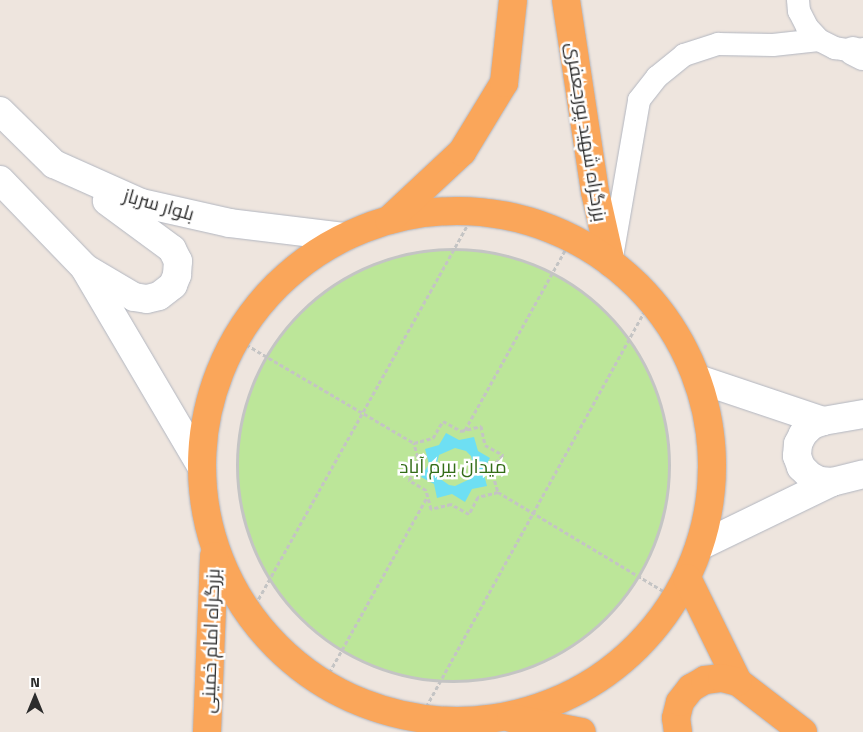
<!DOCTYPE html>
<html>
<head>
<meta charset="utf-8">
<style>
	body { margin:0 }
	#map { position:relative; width:863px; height:732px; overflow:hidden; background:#eee5de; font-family:"Titillium Web",Cairo,sans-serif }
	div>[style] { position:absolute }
	.green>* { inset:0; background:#bce699 }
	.round { border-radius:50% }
	.water>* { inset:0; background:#6edff3 }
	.path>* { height:3px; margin-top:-1.5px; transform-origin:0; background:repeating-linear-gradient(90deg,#c4c4c4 0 4px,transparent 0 6.5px) }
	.path>.ring { margin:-1.5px; padding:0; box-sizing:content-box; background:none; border:3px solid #c4c4c4; border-radius:50% }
	.roads { filter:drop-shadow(0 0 1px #b2b6c0) drop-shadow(0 0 1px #b2b6c0) }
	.minor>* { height:22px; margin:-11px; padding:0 11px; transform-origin:11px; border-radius:11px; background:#fff }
	.tertiary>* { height:28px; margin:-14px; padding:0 14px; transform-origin:14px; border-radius:14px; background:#fff }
	.secondary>* { height:28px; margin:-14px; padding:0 14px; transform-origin:14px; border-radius:14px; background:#fff }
	.trunk>* { height:28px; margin:-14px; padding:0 14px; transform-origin:14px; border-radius:14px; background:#faa65a }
	.trunk>.ring { margin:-14px; padding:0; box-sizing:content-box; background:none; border:28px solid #faa65a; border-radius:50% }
	span { translate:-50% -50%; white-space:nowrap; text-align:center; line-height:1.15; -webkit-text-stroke:5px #fff; paint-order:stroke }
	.street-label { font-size:19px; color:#2c2c2c }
	.park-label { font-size:19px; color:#336d18 }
	.north { position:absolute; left:10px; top:672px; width:50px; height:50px; -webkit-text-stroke:4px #fff; paint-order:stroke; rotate:0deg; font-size:14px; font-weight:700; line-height:20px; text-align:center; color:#2c2c2c }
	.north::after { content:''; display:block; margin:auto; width:18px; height:22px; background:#2c2c2c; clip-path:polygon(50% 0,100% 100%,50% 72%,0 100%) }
</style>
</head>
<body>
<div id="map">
	<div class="green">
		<div class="round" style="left:237px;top:249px;width:432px;height:432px"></div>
	</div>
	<div class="water">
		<div style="clip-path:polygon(evenodd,446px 433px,459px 440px,474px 437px,478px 451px,490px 458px,483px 471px,487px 486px,472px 489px,465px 502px,452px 494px,437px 498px,434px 484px,421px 477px,429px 464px,425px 449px,439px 445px,446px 433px,455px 448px,466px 451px,471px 456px,474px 467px,470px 479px,455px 486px,449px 485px,439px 478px,436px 467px,439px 455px,455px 448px)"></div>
	</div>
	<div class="path">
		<div class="ring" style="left:237px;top:249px;width:429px;height:429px"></div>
		<div style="left:235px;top:338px;width:208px;rotate:30.4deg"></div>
		<div style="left:443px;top:421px;width:21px;rotate:29deg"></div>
		<div style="left:461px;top:431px;width:21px;rotate:-14deg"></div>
		<div style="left:481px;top:426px;width:19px;rotate:78deg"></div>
		<div style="left:485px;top:445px;width:21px;rotate:29deg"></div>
		<div style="left:503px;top:455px;width:18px;rotate:133deg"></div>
		<div style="left:491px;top:468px;width:25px;rotate:74deg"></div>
		<div style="left:498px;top:492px;width:21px;rotate:166deg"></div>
		<div style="left:478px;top:497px;width:19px;rotate:118deg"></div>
		<div style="left:469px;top:514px;width:21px;rotate:-151deg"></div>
		<div style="left:451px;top:504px;width:21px;rotate:166deg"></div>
		<div style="left:431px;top:509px;width:20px;rotate:-105deg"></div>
		<div style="left:426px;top:490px;width:20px;rotate:-150deg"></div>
		<div style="left:409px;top:480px;width:20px;rotate:-60deg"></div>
		<div style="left:419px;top:463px;width:21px;rotate:-104deg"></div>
		<div style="left:414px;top:443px;width:20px;rotate:-15deg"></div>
		<div style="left:433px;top:438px;width:20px;rotate:-60deg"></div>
		<div style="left:465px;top:430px;width:220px;rotate:-60.9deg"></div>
		<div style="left:498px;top:492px;width:197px;rotate:30.9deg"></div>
		<div style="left:249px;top:616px;width:463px;rotate:-60.8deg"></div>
		<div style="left:323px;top:684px;width:214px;rotate:-60.9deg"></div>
		<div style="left:420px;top:718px;width:478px;rotate:-61.1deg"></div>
	</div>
	<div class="roads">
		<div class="minor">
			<div style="left:798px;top:0;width:11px;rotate:85deg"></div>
			<div style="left:799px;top:11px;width:18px;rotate:63deg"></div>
			<div style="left:807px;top:27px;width:18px;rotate:47deg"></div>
			<div style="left:819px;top:40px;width:18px;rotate:27deg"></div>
			<div style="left:835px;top:48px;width:18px;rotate:9deg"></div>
			<div style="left:853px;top:51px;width:10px;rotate:-11deg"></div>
			<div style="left:612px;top:257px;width:159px;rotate:-80.2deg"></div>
			<div style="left:639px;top:100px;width:29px;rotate:-52deg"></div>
			<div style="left:657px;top:77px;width:35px;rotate:-39deg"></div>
			<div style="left:684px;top:55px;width:36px;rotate:-18deg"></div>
			<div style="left:718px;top:44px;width:55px;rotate:1deg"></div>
			<div style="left:773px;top:45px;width:46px;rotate:-6.2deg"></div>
		</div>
		<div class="tertiary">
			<div style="left:853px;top:51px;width:11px;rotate:27deg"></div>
		</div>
		<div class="secondary">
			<div style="left:0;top:111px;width:76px;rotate:44.5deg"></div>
			<div style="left:54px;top:164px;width:95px;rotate:24.1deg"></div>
			<div style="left:141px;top:203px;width:91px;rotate:12.7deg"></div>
			<div style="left:230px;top:223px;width:115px;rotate:7deg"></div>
			<div style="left:0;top:180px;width:121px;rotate:46deg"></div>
			<div style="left:84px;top:267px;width:231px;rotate:59.5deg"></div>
			<div style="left:85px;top:268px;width:57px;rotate:30.6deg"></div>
			<div style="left:134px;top:297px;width:13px;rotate:9deg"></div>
			<div style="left:147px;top:299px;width:12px;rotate:-14deg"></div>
			<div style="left:159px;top:296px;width:18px;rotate:-38deg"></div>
			<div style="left:173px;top:285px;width:11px;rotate:-68deg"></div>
			<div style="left:177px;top:275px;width:14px;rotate:-86deg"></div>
			<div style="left:178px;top:261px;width:13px;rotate:-117deg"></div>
			<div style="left:172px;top:249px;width:81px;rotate:-143.6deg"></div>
			<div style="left:698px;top:379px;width:132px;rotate:18.6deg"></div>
			<div style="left:823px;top:421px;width:41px;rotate:-9.9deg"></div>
			<div style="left:823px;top:421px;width:12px;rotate:160deg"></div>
			<div style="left:812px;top:425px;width:13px;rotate:135deg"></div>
			<div style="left:803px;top:434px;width:11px;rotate:117deg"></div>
			<div style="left:798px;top:444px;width:12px;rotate:95deg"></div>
			<div style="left:797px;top:456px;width:12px;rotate:70deg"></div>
			<div style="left:801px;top:467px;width:13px;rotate:45deg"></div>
			<div style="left:810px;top:476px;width:11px;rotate:27deg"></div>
			<div style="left:820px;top:481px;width:12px;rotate:5deg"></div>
			<div style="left:700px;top:546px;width:147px;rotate:-25.9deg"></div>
			<div style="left:832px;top:482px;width:32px;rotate:-14deg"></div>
		</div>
		<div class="trunk">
			<div style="left:566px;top:0;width:194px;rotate:81.4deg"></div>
			<div style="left:595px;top:192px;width:73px;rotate:77.3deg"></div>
			<div class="ring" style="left:202px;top:211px;width:482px;height:482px"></div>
			<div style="left:389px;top:220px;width:100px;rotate:-43deg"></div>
			<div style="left:462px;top:152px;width:81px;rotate:-58.7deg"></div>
			<div style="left:504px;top:83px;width:83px;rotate:-83.8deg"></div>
			<div style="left:687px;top:578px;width:116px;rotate:63.9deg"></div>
			<div style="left:738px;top:682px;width:82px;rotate:37.6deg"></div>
			<div style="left:511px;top:718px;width:72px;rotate:11.2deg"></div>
			<div style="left:207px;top:732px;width:176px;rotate:-87.7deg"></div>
			<div style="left:678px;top:732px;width:14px;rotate:-98deg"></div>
			<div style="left:676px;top:718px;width:16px;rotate:-76deg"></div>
			<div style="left:680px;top:702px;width:18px;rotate:-52deg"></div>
			<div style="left:691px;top:688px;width:16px;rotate:-30deg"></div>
			<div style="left:705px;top:680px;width:17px;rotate:-7deg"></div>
			<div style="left:722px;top:678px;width:16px;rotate:14deg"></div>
		</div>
	</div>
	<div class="street-label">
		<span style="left:587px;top:132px;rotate:81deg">بزرگراه شهید پورجعفری</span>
		<span style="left:159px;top:204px;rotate:16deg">بلوار سرباز</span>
		<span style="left:210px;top:641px;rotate:-88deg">بزرگراه امام خمینی</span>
	</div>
	<div class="park-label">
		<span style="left:453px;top:466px">میدان بیرم آباد</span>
	</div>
	<div class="north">N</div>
</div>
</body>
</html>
